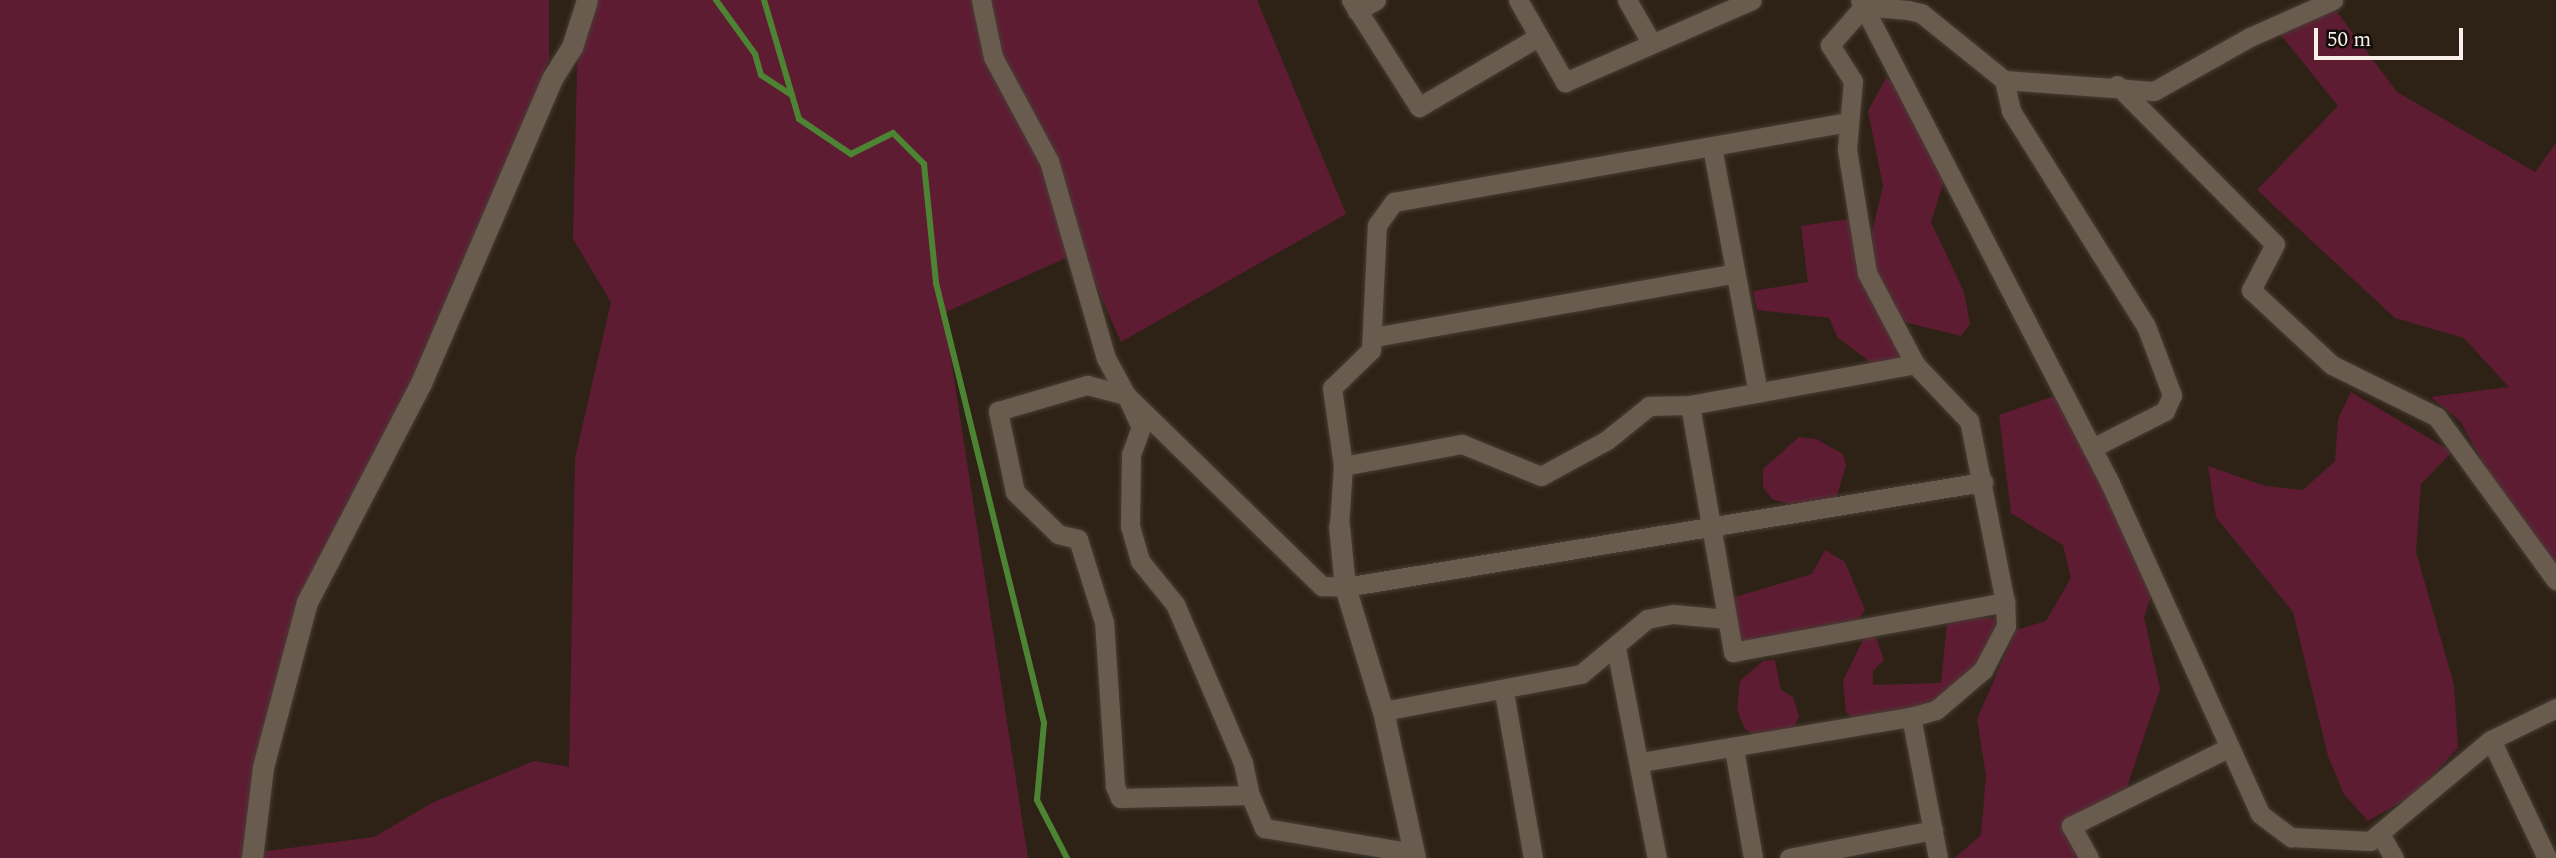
<!DOCTYPE html>
<html>
<head>
<meta charset="utf-8">
<style>
	body { margin:0 }
	#map { position:relative; width:2556px; height:858px; overflow:hidden; background:#2e2216; font-family:Spectral,serif }
	div>[style] { position:absolute }
	.green>* { inset:0; background:#5e1c33 }
	.stream>* { height:6px; margin:-3px; padding:0 3px; transform-origin:3px; border-radius:3px; background:#4d8433 }
	.roads { filter:drop-shadow(0 0 2px #483e35) drop-shadow(0 0 2px #483e35) }
	.street>* { height:19px; margin:-9.5px; padding:0 9.5px; transform-origin:9.5px; border-radius:9.5px; background:#695c4e }
	.secondary>* { height:21px; margin:-10.5px; padding:0 10.5px; transform-origin:10.5px; border-radius:10.5px; background:#695c4e }
	span { translate:-50% -50%; white-space:nowrap; text-align:center; line-height:1.15; -webkit-text-stroke:7px #120d08; paint-order:stroke }
	.scale { position:absolute; left:2314px; top:28px; width:149px; height:32px; box-sizing:border-box; border:4px solid #f9f1e9; border-top:0; padding-left:9px; font-size:21px; line-height:24px; white-space:nowrap; color:#f9f1e9; -webkit-text-stroke:5px #120d08; paint-order:stroke }
</style>
</head>
<body>
<div id="map">
	<div class="green">
		<div style="clip-path:polygon(0 0,549px 0,549px 59px,434px 339px,307px 602px,252px 858px,0 858px)"></div>
		<div style="clip-path:polygon(591px 0,1257px 0,1346px 214px,1121px 342px,1081px 251px,944px 313px,1028px 858px,257px 858px,259px 852px,374px 837px,432px 803px,534px 761px,569px 767px,575px 458px,611px 302px,573px 239px,578px 30px)"></div>
		<div style="clip-path:polygon(2328px 0,2397px 92px,2535px 172px,2556px 143px,2556px 563px,2499px 491px,2460px 421px,2431px 397px,2509px 387px,2464px 338px,2395px 318px,2257px 190px,2338px 106px,2273px 25px)"></div>
		<div style="clip-path:polygon(1886px 78px,1908px 88px,1948px 168px,1931px 222px,1964px 292px,1970px 324px,1961px 336px,1900px 321px,1906px 366px,1877px 367px,1838px 338px,1829px 318px,1757px 310px,1753px 291px,1808px 282px,1801px 226px,1855px 218px,1868px 249px,1883px 186px,1868px 111px)"></div>
		<div style="clip-path:polygon(2351px 392px,2452px 452px,2421px 484px,2416px 552px,2454px 685px,2458px 748px,2415px 794px,2368px 821px,2344px 794px,2328px 756px,2293px 612px,2216px 517px,2208px 466px,2265px 486px,2303px 490px,2335px 461px,2338px 419px)"></div>
		<div style="clip-path:polygon(2063px 393px,2155px 584px,2144px 617px,2160px 689px,2127px 787px,2063px 822px,2085px 858px,1955px 858px,1981px 835px,1986px 776px,1977px 719px,2016px 630px,2046px 621px,2071px 578px,2063px 545px,2011px 513px,1999px 415px)"></div>
		<div style="clip-path:polygon(1799px 437px,1816px 439px,1843px 454px,1846px 465px,1836px 499px,1793px 505px,1772px 499px,1763px 487px,1763px 469px)"></div>
		<div style="clip-path:polygon(1825px 550px,1845px 562px,1865px 610px,1853px 627px,1737px 644px,1732px 598px,1812px 574px)"></div>
		<div style="clip-path:polygon(1967px 616px,1997px 619px,1983px 666px,1953px 701px,1855px 721px,1846px 712px,1843px 681px,1864px 638px,1874px 632px,1884px 660px,1873px 671px,1873px 685px,1941px 683px,1947px 624px)"></div>
		<div style="clip-path:polygon(1775px 660px,1781px 690px,1793px 697px,1799px 716px,1793px 729px,1759px 738px,1745px 729px,1737px 710px,1740px 681px,1763px 661px)"></div>
	</div>
	<div class="stream">
		<div style="left:716px;top:0;width:67px;rotate:54.2deg"></div>
		<div style="left:755px;top:54px;width:22px;rotate:74deg"></div>
		<div style="left:761px;top:75px;width:37px;rotate:33deg"></div>
		<div style="left:764px;top:0;width:124px;rotate:73.6deg"></div>
		<div style="left:799px;top:119px;width:63px;rotate:33.9deg"></div>
		<div style="left:851px;top:154px;width:47px;rotate:-26.6deg"></div>
		<div style="left:893px;top:133px;width:44px;rotate:45deg"></div>
		<div style="left:924px;top:164px;width:120px;rotate:84.2deg"></div>
		<div style="left:936px;top:283px;width:453px;rotate:76.2deg"></div>
		<div style="left:1044px;top:723px;width:77px;rotate:95.2deg"></div>
		<div style="left:1037px;top:800px;width:65px;rotate:62.7deg"></div>
	</div>
	<div class="roads">
		<div class="street">
			<div style="left:981px;top:0;width:58px;rotate:78.1deg"></div>
			<div style="left:993px;top:57px;width:118px;rotate:61.7deg"></div>
			<div style="left:1049px;top:161px;width:205px;rotate:73.9deg"></div>
			<div style="left:1106px;top:358px;width:42px;rotate:61.6deg"></div>
			<div style="left:1126px;top:395px;width:274px;rotate:44.3deg"></div>
			<div style="left:1322px;top:586px;width:23px;rotate:2deg"></div>
			<div style="left:1345px;top:587px;width:647px;rotate:-9.35deg"></div>
			<div style="left:1351px;top:0;width:127px;rotate:57.6deg"></div>
			<div style="left:1419px;top:107px;width:138px;rotate:-30.5deg"></div>
			<div style="left:1518px;top:0;width:95px;rotate:60.2deg"></div>
			<div style="left:1565px;top:82px;width:204px;rotate:-23.7deg"></div>
			<div style="left:1627px;top:0;width:48px;rotate:60.3deg"></div>
			<div style="left:1860px;top:0;width:544px;rotate:62.63deg"></div>
			<div style="left:2110px;top:483px;width:363px;rotate:65.6deg"></div>
			<div style="left:2260px;top:814px;width:39px;rotate:37deg"></div>
			<div style="left:2291px;top:837px;width:79px;rotate:2.9deg"></div>
			<div style="left:2370px;top:841px;width:158px;rotate:-39.9deg"></div>
			<div style="left:2491px;top:740px;width:72px;rotate:-26.2deg"></div>
			<div style="left:1357px;top:11px;width:22px;rotate:-30deg"></div>
			<div style="left:2004px;top:80px;width:32px;rotate:77deg"></div>
			<div style="left:2011px;top:111px;width:254px;rotate:57.9deg"></div>
			<div style="left:2146px;top:326px;width:74px;rotate:69.4deg"></div>
			<div style="left:2172px;top:395px;width:17px;rotate:114deg"></div>
			<div style="left:2165px;top:411px;width:82px;rotate:153.1deg"></div>
			<div style="left:2117px;top:85px;width:224px;rotate:45.2deg"></div>
			<div style="left:2275px;top:244px;width:52px;rotate:117.6deg"></div>
			<div style="left:2251px;top:290px;width:110px;rotate:42.8deg"></div>
			<div style="left:2332px;top:365px;width:117px;rotate:26.3deg"></div>
			<div style="left:2437px;top:417px;width:202px;rotate:53.9deg"></div>
			<div style="left:1712px;top:147px;width:250px;rotate:79.4deg"></div>
			<div style="left:1374px;top:337px;width:364px;rotate:-10deg"></div>
			<div style="left:1087px;top:385px;width:40px;rotate:14.4deg"></div>
			<div style="left:1126px;top:395px;width:35px;rotate:65deg"></div>
			<div style="left:1141px;top:427px;width:29px;rotate:110deg"></div>
			<div style="left:1131px;top:454px;width:72px;rotate:90.8deg"></div>
			<div style="left:1130px;top:526px;width:36px;rotate:74deg"></div>
			<div style="left:1140px;top:561px;width:55px;rotate:50.9deg"></div>
			<div style="left:1175px;top:604px;width:173px;rotate:66.8deg"></div>
			<div style="left:1243px;top:763px;width:33px;rotate:78deg"></div>
			<div style="left:1250px;top:795px;width:130px;rotate:178.7deg"></div>
			<div style="left:1120px;top:798px;width:13px;rotate:-113deg"></div>
			<div style="left:1115px;top:786px;width:164px;rotate:-93.8deg"></div>
			<div style="left:1104px;top:622px;width:87px;rotate:-107.4deg"></div>
			<div style="left:1078px;top:539px;width:21px;rotate:-166deg"></div>
			<div style="left:1058px;top:534px;width:60px;rotate:-135.7deg"></div>
			<div style="left:1015px;top:492px;width:83px;rotate:-101.9deg"></div>
			<div style="left:998px;top:411px;width:93px;rotate:-16.3deg"></div>
			<div style="left:1690px;top:405px;width:251px;rotate:80.1deg"></div>
			<div style="left:1733px;top:652px;width:277px;rotate:-10.4deg"></div>
			<div style="left:1343px;top:466px;width:121px;rotate:-10.5deg"></div>
			<div style="left:1462px;top:444px;width:85px;rotate:22.1deg"></div>
			<div style="left:1541px;top:476px;width:75px;rotate:-28.6deg"></div>
			<div style="left:1607px;top:440px;width:54px;rotate:-39deg"></div>
			<div style="left:1649px;top:406px;width:41px;rotate:-1.4deg"></div>
			<div style="left:1690px;top:405px;width:229px;rotate:-10.3deg"></div>
			<div style="left:1339px;top:526px;width:60px;rotate:-86.2deg"></div>
			<div style="left:1343px;top:466px;width:79px;rotate:-98deg"></div>
			<div style="left:1332px;top:388px;width:54px;rotate:-44.3deg"></div>
			<div style="left:1371px;top:350px;width:125px;rotate:-87.3deg"></div>
			<div style="left:1377px;top:225px;width:29px;rotate:-54deg"></div>
			<div style="left:1394px;top:202px;width:461px;rotate:-10deg"></div>
			<div style="left:1616px;top:648px;width:214px;rotate:79deg"></div>
			<div style="left:1504px;top:692px;width:169px;rotate:80.1deg"></div>
			<div style="left:1383px;top:711px;width:201px;rotate:-10.6deg"></div>
			<div style="left:1581px;top:674px;width:86px;rotate:-39.8deg"></div>
			<div style="left:1647px;top:619px;width:26px;rotate:-11deg"></div>
			<div style="left:1673px;top:614px;width:54px;rotate:5.3deg"></div>
			<div style="left:2491px;top:740px;width:131px;rotate:64.6deg"></div>
			<div style="left:1734px;top:749px;width:111px;rotate:80.1deg"></div>
			<div style="left:1641px;top:762px;width:274px;rotate:-9.5deg"></div>
			<div style="left:1250px;top:795px;width:36px;rotate:67deg"></div>
			<div style="left:1264px;top:828px;width:152px;rotate:9.5deg"></div>
			<div style="left:2380px;top:834px;width:28px;rotate:60deg"></div>
			<div style="left:1789px;top:858px;width:147px;rotate:-11deg"></div>
			<div style="left:1938px;top:858px;width:144px;rotate:-100.8deg"></div>
			<div style="left:1911px;top:717px;width:26px;rotate:-16deg"></div>
			<div style="left:1936px;top:710px;width:62px;rotate:-40.4deg"></div>
			<div style="left:1983px;top:670px;width:50px;rotate:-62.4deg"></div>
			<div style="left:2006px;top:626px;width:24px;rotate:-92deg"></div>
			<div style="left:2005px;top:602px;width:185px;rotate:-101.2deg"></div>
			<div style="left:1969px;top:421px;width:79px;rotate:-133.5deg"></div>
			<div style="left:1915px;top:364px;width:103px;rotate:-117.8deg"></div>
			<div style="left:1867px;top:273px;width:126px;rotate:-99.2deg"></div>
			<div style="left:1847px;top:149px;width:68px;rotate:-85deg"></div>
			<div style="left:1853px;top:81px;width:43px;rotate:-122.6deg"></div>
			<div style="left:1830px;top:45px;width:52px;rotate:-48.9deg"></div>
			<div style="left:1864px;top:6px;width:44px;rotate:5.2deg"></div>
			<div style="left:1908px;top:10px;width:13px;rotate:13deg"></div>
			<div style="left:1921px;top:13px;width:107px;rotate:38.9deg"></div>
			<div style="left:2004px;top:80px;width:150px;rotate:4.2deg"></div>
			<div style="left:2154px;top:91px;width:110px;rotate:-29.4deg"></div>
			<div style="left:2250px;top:37px;width:91px;rotate:-24deg"></div>
			<div style="left:2089px;top:858px;width:37px;rotate:-119deg"></div>
			<div style="left:2071px;top:826px;width:173px;rotate:-26.4deg"></div>
		</div>
		<div class="secondary">
			<div style="left:1339px;top:526px;width:61px;rotate:84.4deg"></div>
			<div style="left:1345px;top:587px;width:130px;rotate:73deg"></div>
			<div style="left:1383px;top:711px;width:150px;rotate:77.7deg"></div>
			<div style="left:252px;top:858px;width:92px;rotate:-83.1deg"></div>
			<div style="left:263px;top:767px;width:171px;rotate:-75.1deg"></div>
			<div style="left:307px;top:602px;width:247px;rotate:-62.5deg"></div>
			<div style="left:421px;top:383px;width:333px;rotate:-66.7deg"></div>
			<div style="left:553px;top:77px;width:36px;rotate:-58deg"></div>
			<div style="left:572px;top:47px;width:49px;rotate:-72.3deg"></div>
		</div>
	</div>
	<div class="scale">50 m</div>
</div>
</body>
</html>
